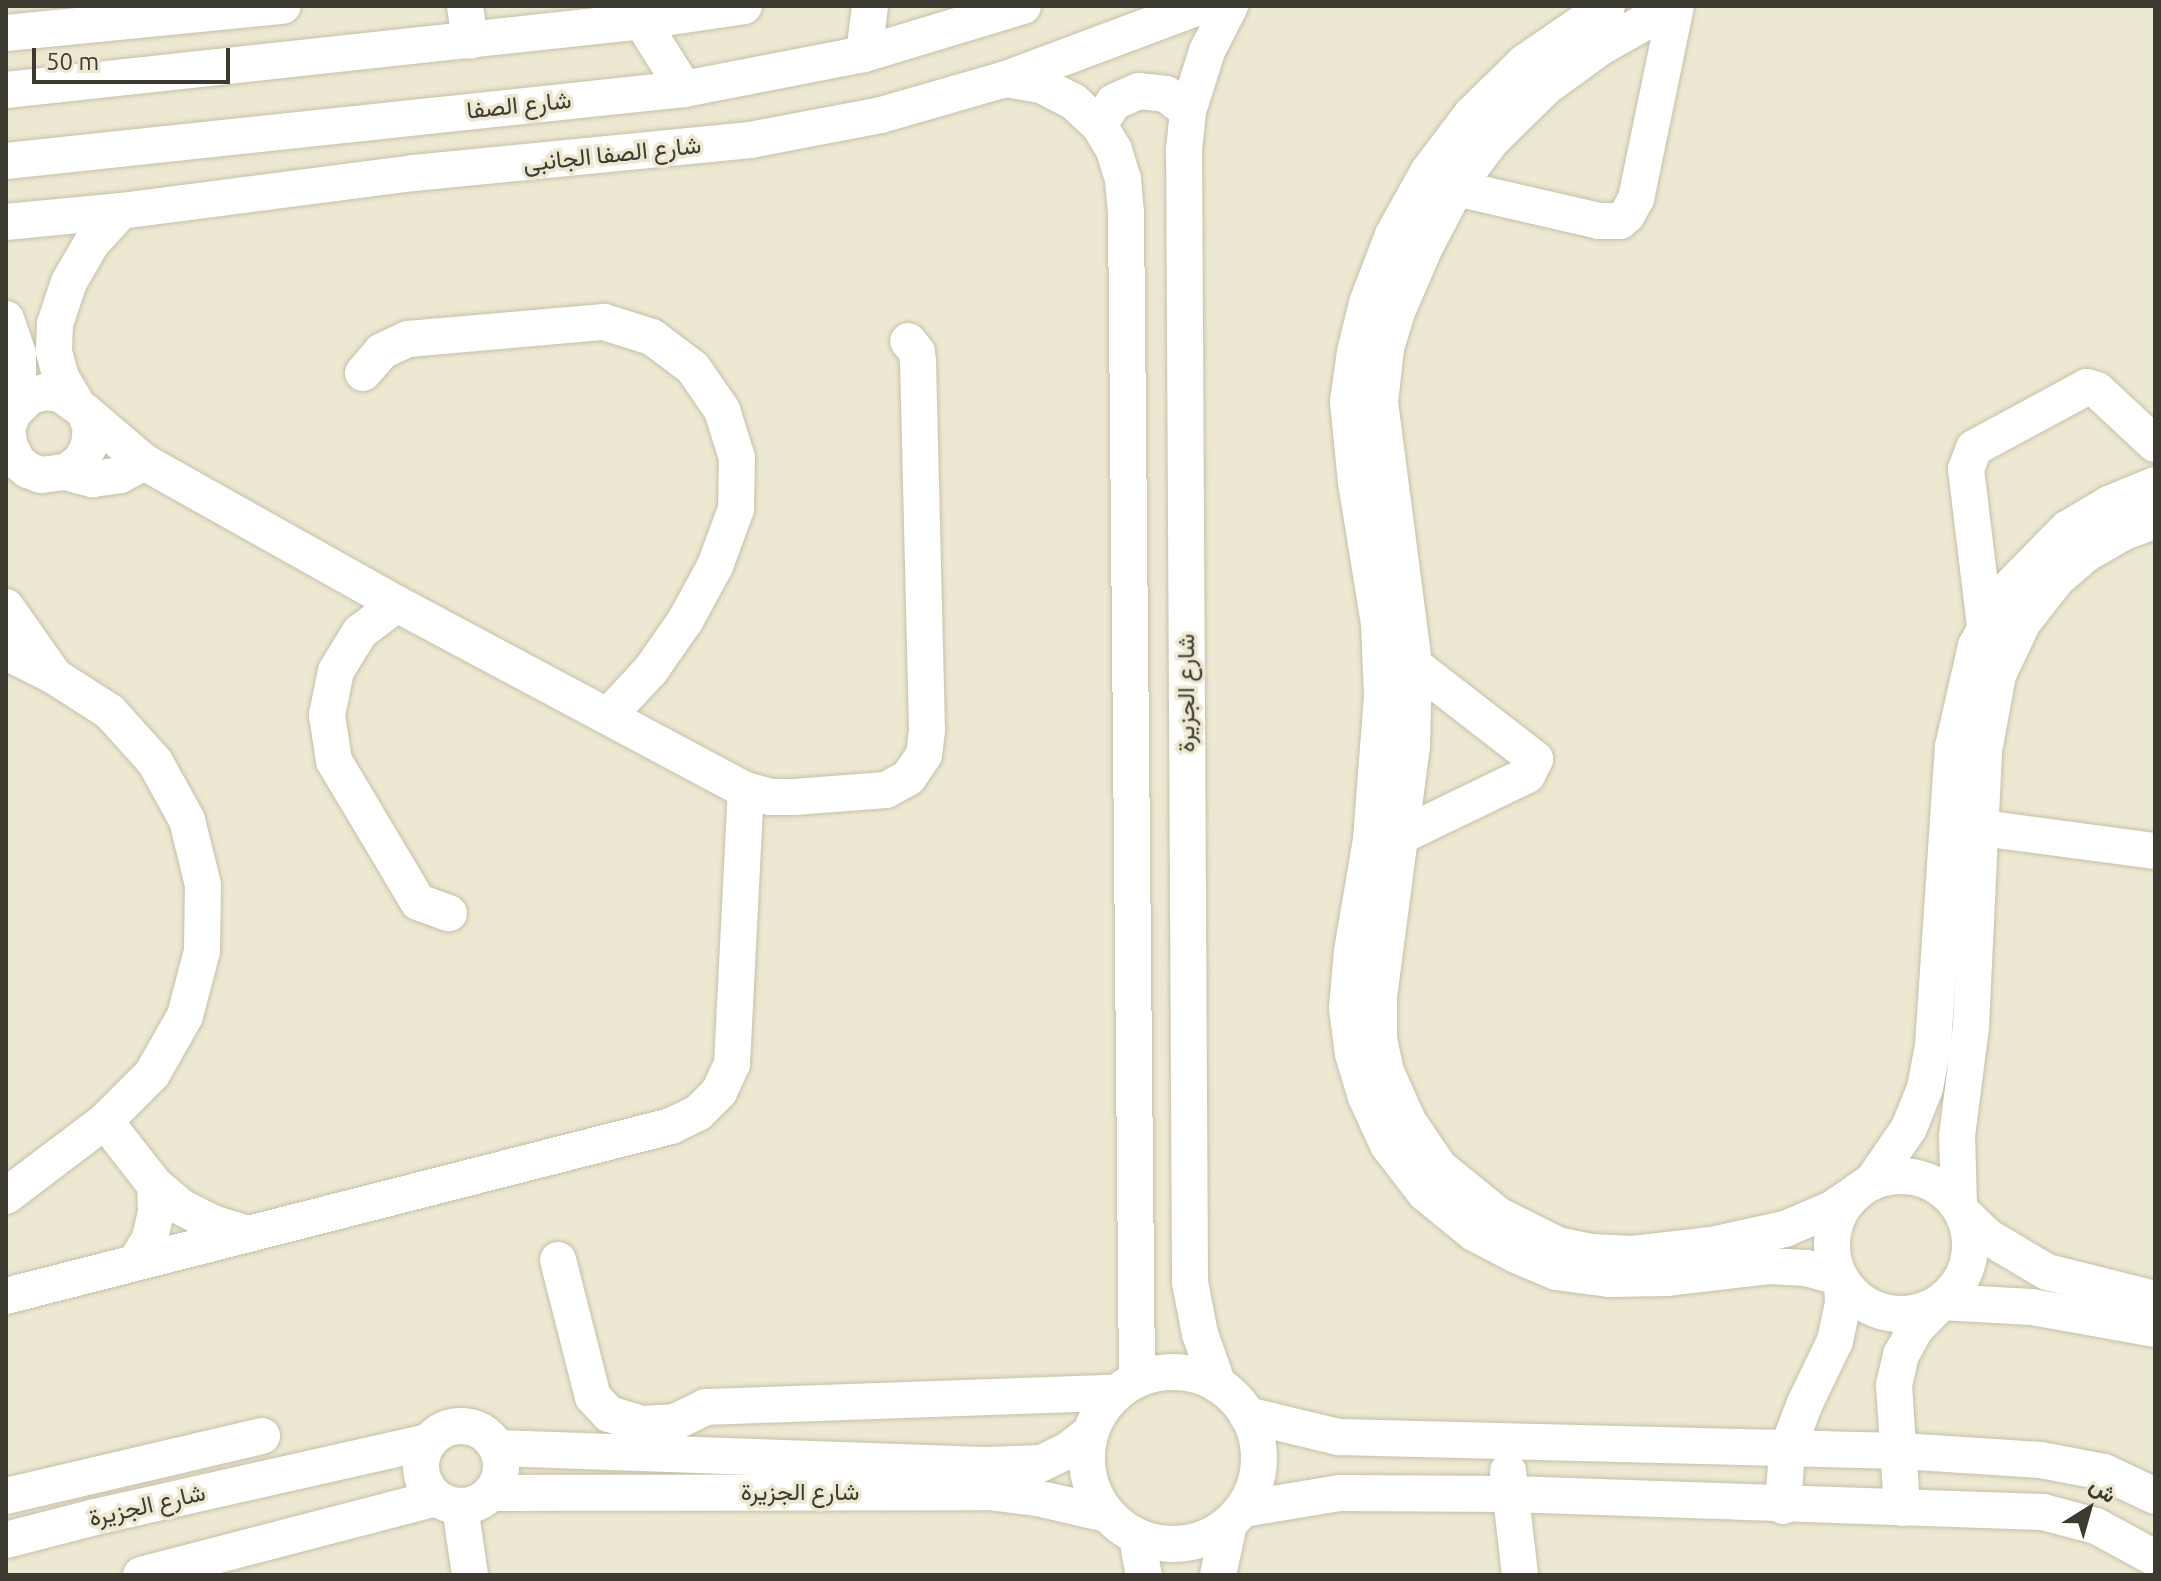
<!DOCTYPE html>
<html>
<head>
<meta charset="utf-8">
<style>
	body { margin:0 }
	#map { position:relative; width:2161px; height:1581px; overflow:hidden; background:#ede8d1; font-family:Ubuntu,Vazirmatn,sans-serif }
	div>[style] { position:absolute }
	.roads { filter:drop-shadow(0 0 2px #c6c0aa) drop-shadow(0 0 2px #c6c0aa) }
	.minor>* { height:36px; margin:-18px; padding:0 18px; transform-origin:18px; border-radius:18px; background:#fff }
	.minor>.ring { margin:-18px; padding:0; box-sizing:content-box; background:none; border:36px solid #fff; border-radius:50% }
	span { translate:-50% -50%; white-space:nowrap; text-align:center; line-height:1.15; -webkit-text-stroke:7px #ede8d1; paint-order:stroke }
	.street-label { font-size:24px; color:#3c3a31 }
	.frame { position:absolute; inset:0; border:8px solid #3c3a31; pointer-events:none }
	.north { position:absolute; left:2049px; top:1469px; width:80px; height:80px; -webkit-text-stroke:6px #ede8d1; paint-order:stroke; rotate:37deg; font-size:22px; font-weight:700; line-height:32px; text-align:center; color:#3c3a31 }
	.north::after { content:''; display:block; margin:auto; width:28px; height:36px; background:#3c3a31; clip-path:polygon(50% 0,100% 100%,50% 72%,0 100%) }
	.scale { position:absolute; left:32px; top:48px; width:198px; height:36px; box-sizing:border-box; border:4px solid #3c3a31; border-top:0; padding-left:10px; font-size:24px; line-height:28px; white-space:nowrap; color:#3c3a31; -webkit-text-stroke:6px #ede8d1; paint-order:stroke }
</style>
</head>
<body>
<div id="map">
	<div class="roads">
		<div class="minor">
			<div style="left:465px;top:6px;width:35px;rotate:82deg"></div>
			<div style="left:632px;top:6px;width:98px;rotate:57.9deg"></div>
			<div style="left:1607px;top:6px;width:101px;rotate:145.5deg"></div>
			<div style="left:1524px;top:63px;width:73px;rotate:135.6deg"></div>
			<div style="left:1472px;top:114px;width:73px;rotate:127.2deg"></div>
			<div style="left:1428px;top:172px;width:72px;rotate:119.1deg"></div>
			<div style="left:1393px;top:235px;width:73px;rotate:110.9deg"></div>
			<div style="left:1367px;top:303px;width:50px;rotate:103.8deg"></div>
			<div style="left:1355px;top:352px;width:50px;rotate:98deg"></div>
			<div style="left:1348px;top:402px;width:80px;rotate:84.3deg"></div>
			<div style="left:1356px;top:482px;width:144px;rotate:80.8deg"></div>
			<div style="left:1379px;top:624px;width:72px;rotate:87.6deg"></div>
			<div style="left:1382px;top:696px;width:144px;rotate:94.4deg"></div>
			<div style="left:1371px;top:840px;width:113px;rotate:99.7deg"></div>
			<div style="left:1352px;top:951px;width:57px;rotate:95deg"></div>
			<div style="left:1347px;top:1008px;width:46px;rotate:82.6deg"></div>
			<div style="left:1353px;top:1054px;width:45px;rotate:73.2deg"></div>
			<div style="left:1366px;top:1097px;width:53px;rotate:65.4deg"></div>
			<div style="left:1388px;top:1145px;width:61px;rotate:52.4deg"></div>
			<div style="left:1425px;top:1193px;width:63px;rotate:39.2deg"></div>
			<div style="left:1474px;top:1233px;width:47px;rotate:27.6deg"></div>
			<div style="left:1516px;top:1255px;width:43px;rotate:23deg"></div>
			<div style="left:1556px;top:1272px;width:53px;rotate:7.5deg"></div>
			<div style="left:1609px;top:1279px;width:59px;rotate:-1deg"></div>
			<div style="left:1668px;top:1278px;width:101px;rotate:-6.8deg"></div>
			<div style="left:1768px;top:1266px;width:38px;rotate:3deg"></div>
			<div style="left:1806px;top:1268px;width:35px;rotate:15deg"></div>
			<div style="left:1673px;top:6px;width:83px;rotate:150.3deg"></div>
			<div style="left:1601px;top:47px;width:68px;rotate:144deg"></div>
			<div style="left:1546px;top:87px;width:77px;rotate:135.5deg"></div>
			<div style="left:1491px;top:141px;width:59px;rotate:126.7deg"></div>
			<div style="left:1456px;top:188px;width:67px;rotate:117.7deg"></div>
			<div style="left:1425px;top:247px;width:71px;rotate:113.3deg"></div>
			<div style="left:1397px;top:312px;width:39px;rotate:107deg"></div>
			<div style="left:1386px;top:349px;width:53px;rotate:96.5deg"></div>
			<div style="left:1380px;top:402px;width:265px;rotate:82.6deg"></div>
			<div style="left:1414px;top:665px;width:81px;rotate:91.4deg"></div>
			<div style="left:1412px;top:746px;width:253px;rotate:97.5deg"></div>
			<div style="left:1379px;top:997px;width:42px;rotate:90deg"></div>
			<div style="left:1379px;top:1039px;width:34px;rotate:78deg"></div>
			<div style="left:1386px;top:1072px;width:54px;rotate:65.8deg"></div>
			<div style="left:1408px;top:1121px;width:55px;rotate:56deg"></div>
			<div style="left:1439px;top:1167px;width:76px;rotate:39.1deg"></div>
			<div style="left:1498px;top:1215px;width:67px;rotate:26.6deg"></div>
			<div style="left:1558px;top:1245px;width:34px;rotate:12deg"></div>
			<div style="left:1591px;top:1252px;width:42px;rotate:2.7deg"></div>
			<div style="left:1633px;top:1254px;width:79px;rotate:-6.6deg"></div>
			<div style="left:1711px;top:1245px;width:76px;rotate:-12.2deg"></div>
			<div style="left:1785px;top:1229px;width:51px;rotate:-23.1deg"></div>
			<div style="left:1832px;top:1209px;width:25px;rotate:-34deg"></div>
			<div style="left:6px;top:33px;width:278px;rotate:-5.6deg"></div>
			<div style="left:864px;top:54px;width:48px;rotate:-82.9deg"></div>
			<div style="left:1006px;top:79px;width:36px;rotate:10deg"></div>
			<div style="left:1041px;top:85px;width:36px;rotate:27deg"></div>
			<div style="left:1073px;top:101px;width:35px;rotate:43deg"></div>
			<div style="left:1099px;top:125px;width:29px;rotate:59deg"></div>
			<div style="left:1114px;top:150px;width:30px;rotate:73deg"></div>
			<div style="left:1123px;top:179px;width:34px;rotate:85deg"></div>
			<div style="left:1126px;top:213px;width:1166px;rotate:89.46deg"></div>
			<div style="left:6px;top:90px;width:641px;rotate:-6.18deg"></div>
			<div style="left:643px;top:21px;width:102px;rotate:-8.4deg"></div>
			<div style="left:1099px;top:125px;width:27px;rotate:-57deg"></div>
			<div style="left:1114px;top:102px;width:27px;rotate:-24deg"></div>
			<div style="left:1139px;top:91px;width:27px;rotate:6deg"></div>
			<div style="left:1166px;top:94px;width:28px;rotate:38deg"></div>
			<div style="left:6px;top:161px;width:682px;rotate:-6.06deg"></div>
			<div style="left:684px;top:89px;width:183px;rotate:-11deg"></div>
			<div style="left:864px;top:54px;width:166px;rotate:-16.8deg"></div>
			<div style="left:1456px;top:188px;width:147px;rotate:13deg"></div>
			<div style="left:1599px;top:221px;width:21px"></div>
			<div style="left:1620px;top:221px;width:9px;rotate:-41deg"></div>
			<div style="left:1627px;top:215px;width:18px;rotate:-61deg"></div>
			<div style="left:1636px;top:199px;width:197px;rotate:-78.3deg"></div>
			<div style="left:6px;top:222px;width:116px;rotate:-5.5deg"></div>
			<div style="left:121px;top:211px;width:295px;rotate:-7.4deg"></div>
			<div style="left:414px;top:173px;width:338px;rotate:-5.6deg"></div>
			<div style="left:750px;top:140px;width:133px;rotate:-10.8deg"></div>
			<div style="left:881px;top:115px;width:130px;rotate:-16.1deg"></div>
			<div style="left:1006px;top:79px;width:208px;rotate:-20.5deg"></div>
			<div style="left:6px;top:319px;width:36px;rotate:71deg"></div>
			<div style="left:18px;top:353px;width:53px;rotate:90deg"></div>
			<div style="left:363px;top:373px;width:29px;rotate:-49deg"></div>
			<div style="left:382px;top:351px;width:29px;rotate:-25deg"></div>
			<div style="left:408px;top:339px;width:197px;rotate:-5deg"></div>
			<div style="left:604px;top:322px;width:50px;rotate:17.4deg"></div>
			<div style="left:652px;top:337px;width:51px;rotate:37.1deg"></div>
			<div style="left:693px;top:368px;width:51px;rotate:55.4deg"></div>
			<div style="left:722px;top:410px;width:50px;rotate:72.6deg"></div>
			<div style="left:737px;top:458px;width:51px;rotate:91.1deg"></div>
			<div style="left:736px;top:509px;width:61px;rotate:110.2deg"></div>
			<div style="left:715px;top:566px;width:63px;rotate:118.6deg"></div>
			<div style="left:685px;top:621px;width:61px;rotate:125deg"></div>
			<div style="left:650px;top:671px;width:62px;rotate:133deg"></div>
			<div style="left:75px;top:401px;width:27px;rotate:-121deg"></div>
			<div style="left:61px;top:378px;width:28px;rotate:-105deg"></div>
			<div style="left:54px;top:351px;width:27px;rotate:-88deg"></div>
			<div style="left:55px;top:324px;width:44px;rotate:-71.6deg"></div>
			<div style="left:69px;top:282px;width:44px;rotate:-59.9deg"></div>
			<div style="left:91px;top:244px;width:45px;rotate:-47.7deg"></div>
			<div style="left:84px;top:411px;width:79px;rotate:40.4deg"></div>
			<div style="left:144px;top:462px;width:290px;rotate:29.3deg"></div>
			<div style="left:397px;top:604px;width:395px;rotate:28.1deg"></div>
			<div style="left:746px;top:790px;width:25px;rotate:16deg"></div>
			<div style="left:770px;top:797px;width:24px"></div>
			<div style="left:794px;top:797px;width:92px;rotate:-4.4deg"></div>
			<div style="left:886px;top:790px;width:26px;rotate:-29deg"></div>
			<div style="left:909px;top:777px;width:27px;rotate:-56deg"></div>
			<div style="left:924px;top:755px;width:26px;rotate:-83deg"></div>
			<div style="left:927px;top:729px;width:367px;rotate:-91.4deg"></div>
			<div style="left:918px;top:362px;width:10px;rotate:-96deg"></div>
			<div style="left:917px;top:352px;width:14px;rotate:-129deg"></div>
			<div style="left:66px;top:472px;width:19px;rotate:-36deg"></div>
			<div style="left:81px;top:461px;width:17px;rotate:-62deg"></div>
			<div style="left:89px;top:446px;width:18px;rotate:-84deg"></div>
			<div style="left:91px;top:428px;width:18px;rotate:-112deg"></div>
			<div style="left:84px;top:411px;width:29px;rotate:-144deg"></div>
			<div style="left:61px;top:394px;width:16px;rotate:-173deg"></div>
			<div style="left:45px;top:392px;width:16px;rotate:165deg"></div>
			<div style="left:30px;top:396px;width:24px;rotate:135deg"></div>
			<div style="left:13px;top:413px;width:17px;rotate:111deg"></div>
			<div style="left:7px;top:429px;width:18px;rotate:81deg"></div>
			<div style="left:10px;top:447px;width:17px;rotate:62deg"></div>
			<div style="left:18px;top:462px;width:13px;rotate:39deg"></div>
			<div style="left:28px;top:470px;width:14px;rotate:21deg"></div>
			<div style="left:41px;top:475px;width:25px;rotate:-7deg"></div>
			<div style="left:66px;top:472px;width:28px;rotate:15deg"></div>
			<div style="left:93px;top:479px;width:27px;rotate:-8deg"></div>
			<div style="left:120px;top:475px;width:27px;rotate:-28deg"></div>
			<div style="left:397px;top:604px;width:46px;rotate:142.9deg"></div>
			<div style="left:360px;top:632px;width:46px;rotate:121.6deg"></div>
			<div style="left:336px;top:671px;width:45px;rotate:101.6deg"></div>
			<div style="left:327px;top:715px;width:47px;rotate:81.3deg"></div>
			<div style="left:334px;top:761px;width:164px;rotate:59.2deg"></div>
			<div style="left:418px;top:902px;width:33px;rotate:20deg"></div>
			<div style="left:6px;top:607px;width:78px;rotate:54.9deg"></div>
			<div style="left:1985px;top:626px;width:158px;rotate:-96.9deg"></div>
			<div style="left:1966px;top:469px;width:22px;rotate:-69deg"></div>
			<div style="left:1974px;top:448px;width:128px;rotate:-28.4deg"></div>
			<div style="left:2087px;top:387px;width:10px;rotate:17deg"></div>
			<div style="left:2097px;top:390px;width:79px;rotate:43deg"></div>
			<div style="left:6px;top:652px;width:54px;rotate:26.6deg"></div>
			<div style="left:54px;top:676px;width:67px;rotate:32.7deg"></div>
			<div style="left:110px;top:712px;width:67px;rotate:48deg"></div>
			<div style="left:155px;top:762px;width:66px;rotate:61.1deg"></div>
			<div style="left:187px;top:820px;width:67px;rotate:76.2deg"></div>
			<div style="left:203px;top:885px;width:66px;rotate:90.9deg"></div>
			<div style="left:202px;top:951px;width:67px;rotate:104.7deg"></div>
			<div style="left:185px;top:1016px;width:67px;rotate:119.6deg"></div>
			<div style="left:152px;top:1074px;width:66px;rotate:135deg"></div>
			<div style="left:105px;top:1121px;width:124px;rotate:142.9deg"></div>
			<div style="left:1982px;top:828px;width:175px;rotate:7.6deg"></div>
			<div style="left:1403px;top:835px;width:138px;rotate:-25.8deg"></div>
			<div style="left:1527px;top:775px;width:18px;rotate:-63deg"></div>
			<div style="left:1535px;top:759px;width:153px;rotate:-142.2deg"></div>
			<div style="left:105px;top:1121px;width:81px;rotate:52deg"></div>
			<div style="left:155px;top:1185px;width:34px;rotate:40deg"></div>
			<div style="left:181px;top:1207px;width:35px;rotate:27deg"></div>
			<div style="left:212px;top:1223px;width:34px;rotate:17deg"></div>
			<div class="ring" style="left:1832px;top:1176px;width:102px;height:102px"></div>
			<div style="left:1872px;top:1182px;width:65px;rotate:-55.6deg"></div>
			<div style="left:1909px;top:1128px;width:43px;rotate:-68.2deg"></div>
			<div style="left:1925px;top:1088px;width:43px;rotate:-79.2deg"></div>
			<div style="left:1933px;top:1046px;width:300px;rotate:-86.2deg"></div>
			<div style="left:1953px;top:747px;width:104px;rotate:-77.2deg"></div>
			<div style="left:1976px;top:646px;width:64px;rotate:-61deg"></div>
			<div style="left:2007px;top:590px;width:86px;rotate:-45.5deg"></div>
			<div style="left:2067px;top:529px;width:49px;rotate:-30.8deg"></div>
			<div style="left:2109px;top:504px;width:50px;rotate:-22.4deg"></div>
			<div style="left:1959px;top:1206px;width:70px;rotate:-91.6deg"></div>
			<div style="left:1957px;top:1136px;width:110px;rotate:-82.7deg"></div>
			<div style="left:1971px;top:1027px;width:276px;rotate:-87.3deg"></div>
			<div style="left:1984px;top:751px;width:77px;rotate:-79.6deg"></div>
			<div style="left:1998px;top:675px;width:59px;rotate:-64.7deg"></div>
			<div style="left:2023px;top:622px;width:55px;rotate:-51.7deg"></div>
			<div style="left:2057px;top:579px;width:38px;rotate:-41deg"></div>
			<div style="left:2086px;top:554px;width:44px;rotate:-30.1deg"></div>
			<div style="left:2124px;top:532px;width:33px;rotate:-20deg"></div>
			<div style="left:1963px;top:1213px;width:35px;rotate:44deg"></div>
			<div style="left:1988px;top:1237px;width:69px;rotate:30.7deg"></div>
			<div style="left:2047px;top:1272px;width:111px;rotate:14deg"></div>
			<div style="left:137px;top:1260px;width:26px;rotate:-59deg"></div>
			<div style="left:150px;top:1238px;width:28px;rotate:-77deg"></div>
			<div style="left:156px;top:1211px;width:26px;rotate:-92deg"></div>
			<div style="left:558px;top:1260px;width:141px;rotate:75.7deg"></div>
			<div style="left:593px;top:1397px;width:23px;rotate:47deg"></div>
			<div style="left:609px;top:1414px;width:34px;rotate:17deg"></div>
			<div style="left:641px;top:1424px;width:34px;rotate:-3deg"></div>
			<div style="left:675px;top:1422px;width:34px;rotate:-26deg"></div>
			<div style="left:706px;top:1407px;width:410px;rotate:-2deg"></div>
			<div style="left:6px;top:1296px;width:686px;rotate:-14.34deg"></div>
			<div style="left:671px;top:1126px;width:30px;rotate:-26deg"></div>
			<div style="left:698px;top:1113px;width:30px;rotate:-45deg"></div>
			<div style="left:719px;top:1092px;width:31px;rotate:-65deg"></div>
			<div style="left:732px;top:1064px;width:274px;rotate:-87.1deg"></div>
			<div style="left:1941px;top:1302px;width:91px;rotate:3.1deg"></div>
			<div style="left:2032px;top:1307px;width:125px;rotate:10.1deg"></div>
			<div class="ring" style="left:1087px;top:1372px;width:136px;height:136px"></div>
			<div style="left:1218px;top:1385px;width:54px;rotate:-109.4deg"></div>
			<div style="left:1200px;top:1334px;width:53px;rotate:-100.9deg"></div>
			<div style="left:1190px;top:1282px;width:1132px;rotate:-90.3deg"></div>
			<div style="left:1184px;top:150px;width:39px;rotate:-84deg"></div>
			<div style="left:1188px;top:111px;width:63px;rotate:-72.4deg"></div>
			<div style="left:1207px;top:51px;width:51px;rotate:-62.9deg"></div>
			<div style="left:1247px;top:1415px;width:94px;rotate:13.6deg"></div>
			<div style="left:1338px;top:1437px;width:563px;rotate:1.42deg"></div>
			<div style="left:1901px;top:1451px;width:140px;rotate:3.7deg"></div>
			<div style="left:2041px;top:1460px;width:64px;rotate:10.8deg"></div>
			<div style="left:2104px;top:1472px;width:56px;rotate:25.2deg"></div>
			<div class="ring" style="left:421px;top:1426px;width:44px;height:44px"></div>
			<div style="left:497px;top:1448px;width:488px;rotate:2deg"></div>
			<div style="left:985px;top:1465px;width:57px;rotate:-2deg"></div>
			<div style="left:1042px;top:1463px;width:28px;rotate:-26deg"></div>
			<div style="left:1067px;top:1451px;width:29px;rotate:-38deg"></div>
			<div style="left:1508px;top:1471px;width:105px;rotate:83.4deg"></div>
			<div style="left:492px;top:1493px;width:496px;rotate:-0.1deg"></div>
			<div style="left:988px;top:1492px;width:49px;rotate:7deg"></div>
			<div style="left:1037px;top:1498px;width:71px;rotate:13.1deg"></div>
			<div style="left:6px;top:1496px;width:263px;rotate:-13.2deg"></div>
			<div style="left:1783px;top:1506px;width:56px;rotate:-85.9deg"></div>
			<div style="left:1787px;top:1450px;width:50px;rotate:-69deg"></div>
			<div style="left:1805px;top:1403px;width:69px;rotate:-64.2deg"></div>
			<div style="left:1835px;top:1341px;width:40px;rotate:-78deg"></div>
			<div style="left:1843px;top:1302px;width:22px;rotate:-93deg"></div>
			<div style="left:460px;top:1507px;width:69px;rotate:81.6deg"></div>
			<div style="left:1902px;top:1508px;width:123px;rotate:-93.7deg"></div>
			<div style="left:1894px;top:1385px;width:31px;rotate:-77deg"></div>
			<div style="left:1901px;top:1355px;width:31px;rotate:-61deg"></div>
			<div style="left:1916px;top:1328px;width:31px;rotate:-45deg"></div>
			<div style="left:1243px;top:1509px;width:98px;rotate:-9.4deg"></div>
			<div style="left:1340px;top:1493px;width:170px;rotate:0.3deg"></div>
			<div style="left:1510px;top:1494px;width:533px;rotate:1.93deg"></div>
			<div style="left:2043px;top:1512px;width:55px;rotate:14.8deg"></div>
			<div style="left:2096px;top:1526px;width:67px;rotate:28.5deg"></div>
			<div style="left:1137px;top:1537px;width:39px;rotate:80deg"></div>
			<div style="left:6px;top:1540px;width:92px;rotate:-14.5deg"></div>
			<div style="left:95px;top:1517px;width:342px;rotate:-12.7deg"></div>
			<div style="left:141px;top:1575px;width:305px;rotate:-14.6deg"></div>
			<div style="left:1218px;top:1575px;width:52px;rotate:-77.8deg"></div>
		</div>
	</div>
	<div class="street-label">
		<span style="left:519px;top:105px;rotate:-6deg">شارع الصفا</span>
		<span style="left:612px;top:154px;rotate:-6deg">شارع الصفا الجانبى</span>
		<span style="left:1186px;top:693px;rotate:-90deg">شارع الجزيرة</span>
		<span style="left:800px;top:1492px">شارع الجزيرة</span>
		<span style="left:147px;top:1505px;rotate:-13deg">شارع الجزيرة</span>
	</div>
	<div class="frame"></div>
	<div class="north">ش</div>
	<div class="scale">50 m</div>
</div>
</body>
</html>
